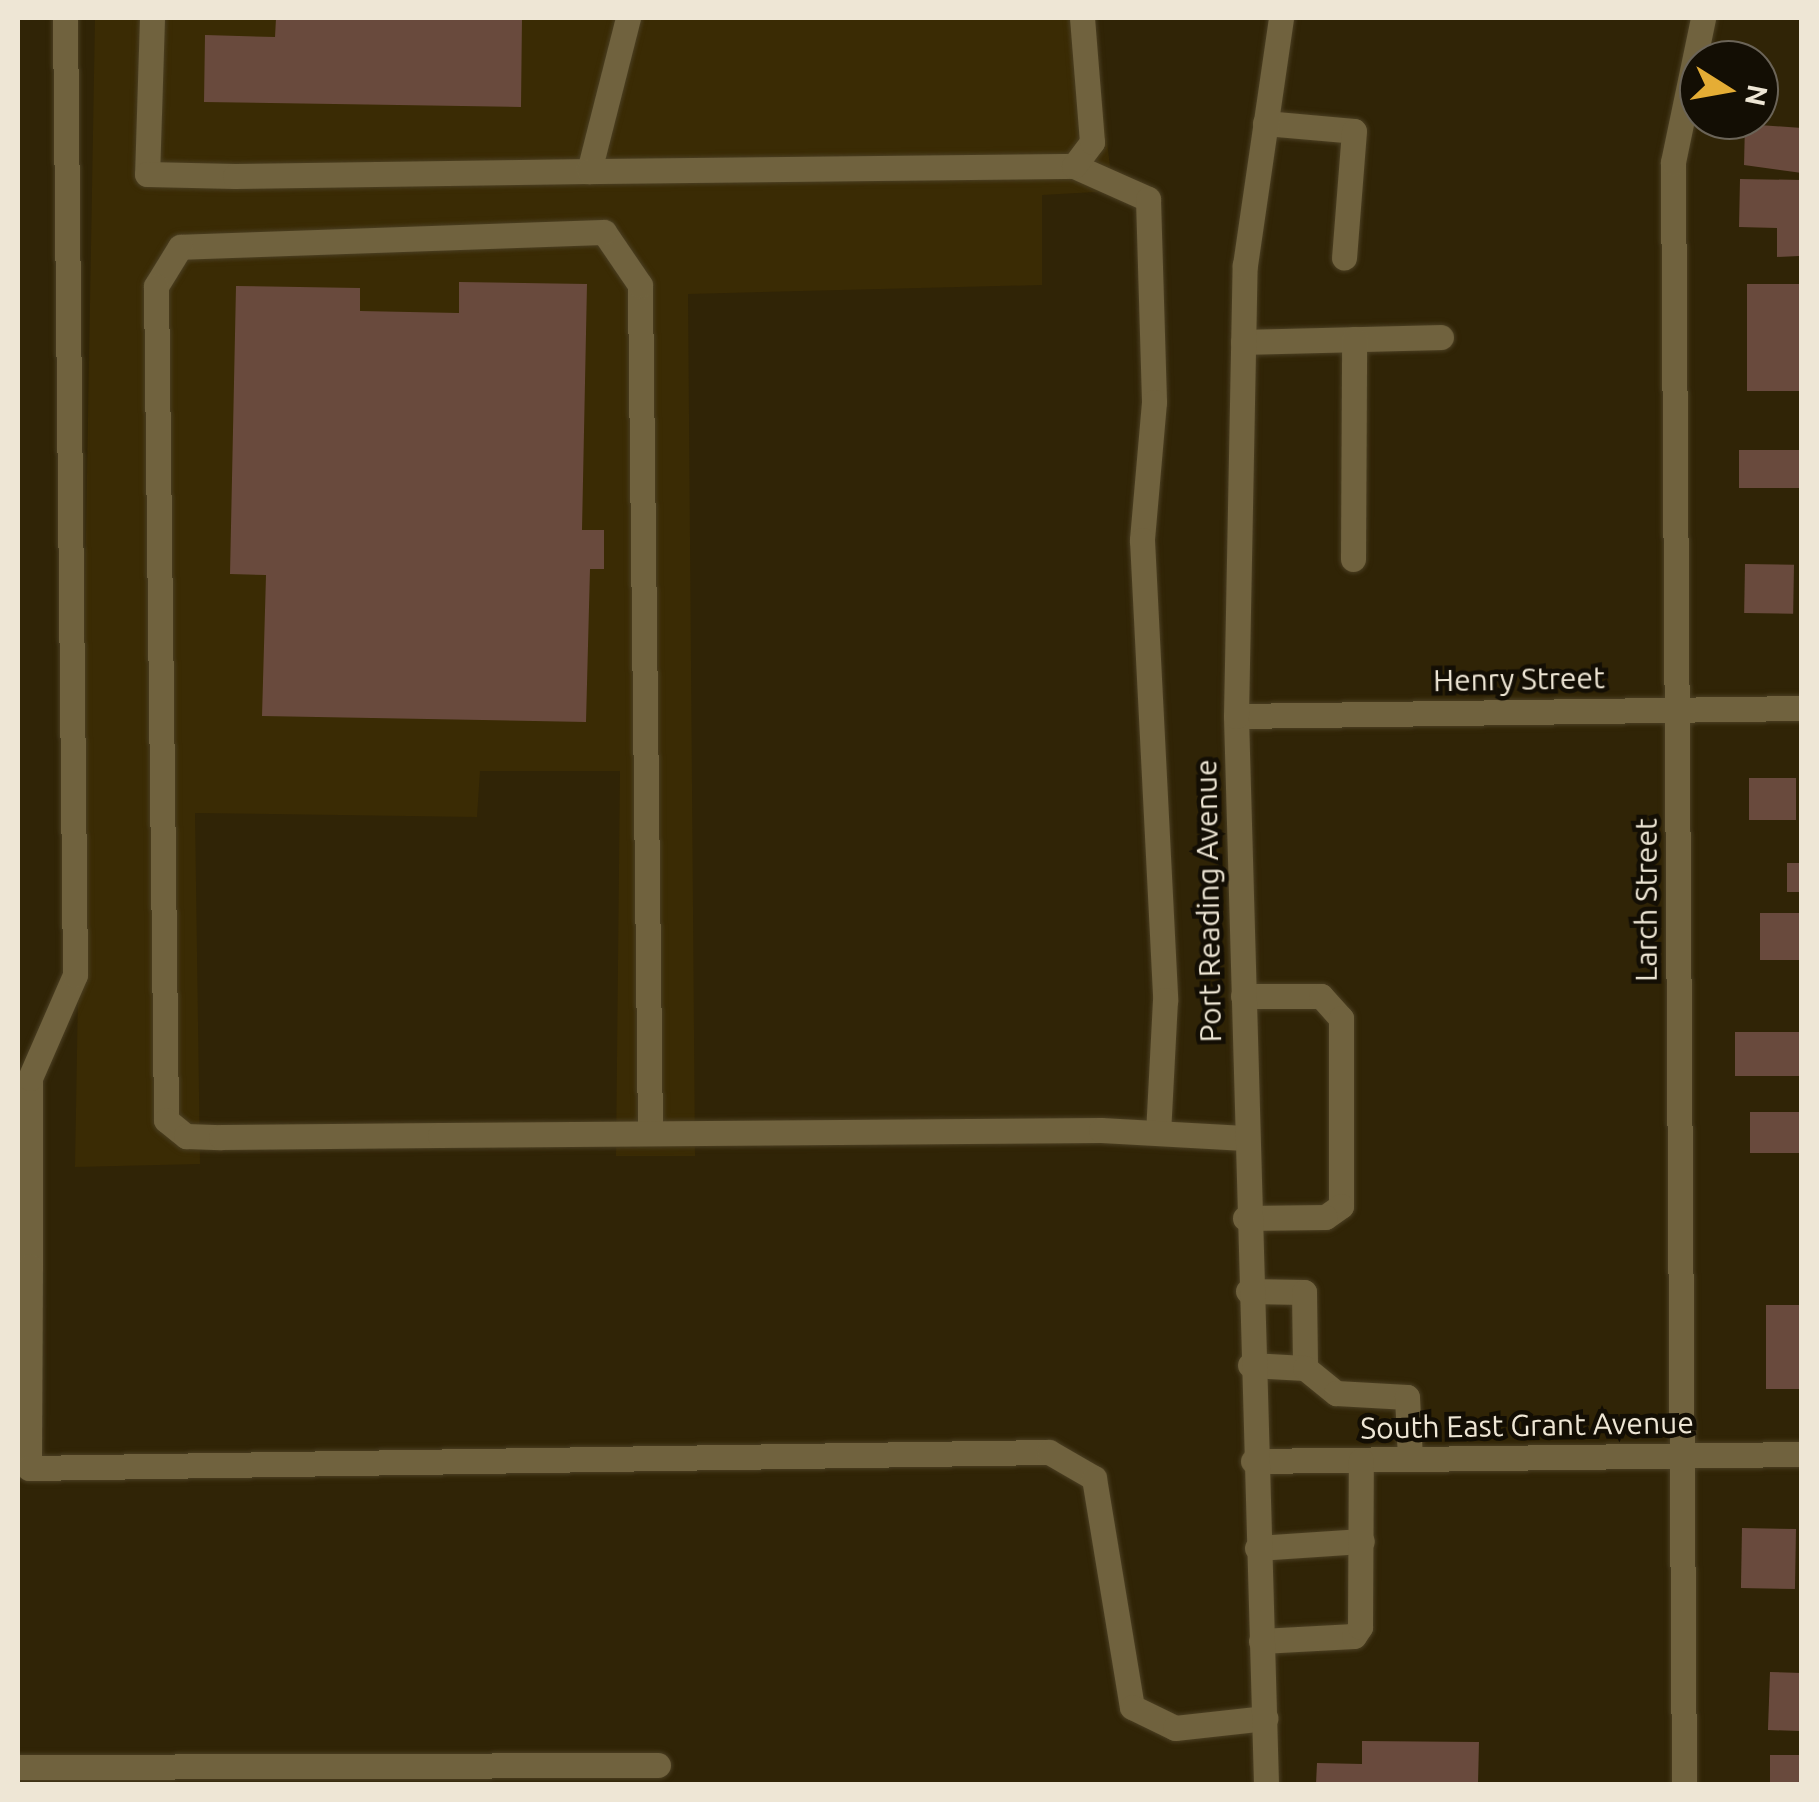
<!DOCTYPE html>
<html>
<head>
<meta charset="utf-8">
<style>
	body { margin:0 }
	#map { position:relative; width:1819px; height:1802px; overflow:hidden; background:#302406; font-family:Ubuntu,sans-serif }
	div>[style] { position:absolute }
	.built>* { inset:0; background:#3a2b04 }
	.building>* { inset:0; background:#694a3d; transform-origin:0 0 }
	.roads { filter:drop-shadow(0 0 2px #4b3f23) drop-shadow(0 0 2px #4b3f23) }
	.minor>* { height:25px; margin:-12.5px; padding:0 12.5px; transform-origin:12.5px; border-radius:12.5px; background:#70623e }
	span { translate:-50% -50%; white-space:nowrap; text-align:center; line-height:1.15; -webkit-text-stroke:9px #130e04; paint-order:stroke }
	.street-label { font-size:30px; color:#eee6d5 }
	.frame { position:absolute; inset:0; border:20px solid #eee6d5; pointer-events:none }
	.north { position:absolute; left:1679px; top:40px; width:100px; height:100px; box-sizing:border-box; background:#130e04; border:2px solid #6b6458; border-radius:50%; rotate:101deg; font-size:28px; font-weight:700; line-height:40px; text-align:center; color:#eee6d5 }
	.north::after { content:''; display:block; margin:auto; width:35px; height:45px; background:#e5ad35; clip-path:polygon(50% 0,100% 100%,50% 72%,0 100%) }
</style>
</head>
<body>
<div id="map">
	<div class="built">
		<div style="clip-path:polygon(95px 18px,1092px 18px,1113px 191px,1042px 195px,1042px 285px,688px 294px,695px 1156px,616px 1156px,620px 771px,480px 771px,477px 817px,195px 813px,200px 1164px,75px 1167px)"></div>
	</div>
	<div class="building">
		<div style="clip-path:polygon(276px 18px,522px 18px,521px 107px,204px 102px,205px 35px,275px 37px)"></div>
		<div style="clip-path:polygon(1745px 124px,1802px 128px,1802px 173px,1744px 165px)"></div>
		<div style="clip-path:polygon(1740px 179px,1802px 180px,1799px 256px,1777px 257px,1777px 228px,1739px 227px)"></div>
		<div style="clip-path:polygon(459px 282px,587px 284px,582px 530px,604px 530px,604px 569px,590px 569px,586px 722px,262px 716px,266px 575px,230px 574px,236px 286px,360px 288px,360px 311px,459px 313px)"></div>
		<div style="left:1802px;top:284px;width:107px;height:55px;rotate:90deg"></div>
		<div style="left:1739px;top:450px;width:63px;height:38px"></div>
		<div style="left:1745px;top:564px;width:49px;height:49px;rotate:1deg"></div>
		<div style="left:1749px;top:778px;width:47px;height:42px"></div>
		<div style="left:1787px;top:863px;width:15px;height:29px"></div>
		<div style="left:1802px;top:913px;width:47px;height:42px;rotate:90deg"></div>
		<div style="left:1802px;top:1032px;width:44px;height:67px;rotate:90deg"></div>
		<div style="left:1802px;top:1112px;width:41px;height:52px;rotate:90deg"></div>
		<div style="left:1802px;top:1305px;width:84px;height:36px;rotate:90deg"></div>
		<div style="left:1742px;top:1528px;width:54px;height:60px;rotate:1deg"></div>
		<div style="left:1770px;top:1672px;width:32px;height:58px;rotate:2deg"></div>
		<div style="clip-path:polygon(1362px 1741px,1479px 1742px,1478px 1784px,1316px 1784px,1317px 1763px,1362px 1764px)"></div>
		<div style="left:1802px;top:1755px;width:29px;height:32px;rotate:90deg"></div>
	</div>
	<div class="roads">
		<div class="minor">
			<div style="left:152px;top:18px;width:156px;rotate:91.8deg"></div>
			<div style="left:147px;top:174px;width:88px;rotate:1.3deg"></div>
			<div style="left:235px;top:176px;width:354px;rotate:-0.8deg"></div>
			<div style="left:589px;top:171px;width:158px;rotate:-75.7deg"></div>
			<div style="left:1265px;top:123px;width:89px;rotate:5.1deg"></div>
			<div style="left:1354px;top:131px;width:127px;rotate:94.5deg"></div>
			<div style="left:1074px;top:166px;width:81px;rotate:24deg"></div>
			<div style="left:1148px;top:199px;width:203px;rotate:88.3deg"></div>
			<div style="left:1154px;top:402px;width:139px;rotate:95deg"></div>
			<div style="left:1142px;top:540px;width:461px;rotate:87.1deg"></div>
			<div style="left:1165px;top:1000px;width:133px;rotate:93deg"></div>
			<div style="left:589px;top:171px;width:485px;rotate:-0.6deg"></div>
			<div style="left:1074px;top:166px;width:30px;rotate:-53deg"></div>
			<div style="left:1092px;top:142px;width:124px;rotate:-94.6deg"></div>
			<div style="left:1243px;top:342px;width:198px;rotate:-1.4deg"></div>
			<div style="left:1353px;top:559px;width:220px;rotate:-89.7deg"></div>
			<div style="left:1236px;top:716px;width:566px;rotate:-0.81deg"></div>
			<div style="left:1243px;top:996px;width:78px"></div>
			<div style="left:1321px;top:996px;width:30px;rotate:48deg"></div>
			<div style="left:1341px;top:1018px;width:188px;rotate:90deg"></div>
			<div style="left:1341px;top:1206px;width:19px;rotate:145deg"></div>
			<div style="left:1325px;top:1217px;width:80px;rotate:179.3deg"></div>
			<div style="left:650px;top:1133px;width:848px;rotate:-90.68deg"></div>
			<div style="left:640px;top:285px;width:64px;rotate:-124.2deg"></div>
			<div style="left:604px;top:232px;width:424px;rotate:178deg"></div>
			<div style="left:180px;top:247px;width:46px;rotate:121.6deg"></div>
			<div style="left:156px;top:286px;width:834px;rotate:89.31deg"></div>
			<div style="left:166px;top:1120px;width:26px;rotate:39deg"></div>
			<div style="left:186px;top:1136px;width:35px;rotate:2deg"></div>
			<div style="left:221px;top:1137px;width:219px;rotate:-0.5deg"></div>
			<div style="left:440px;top:1135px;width:661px;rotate:-0.43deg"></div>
			<div style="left:1101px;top:1130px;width:144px;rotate:3.2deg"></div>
			<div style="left:18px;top:1266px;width:12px"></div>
			<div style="left:30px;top:1266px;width:188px;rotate:-90deg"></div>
			<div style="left:30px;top:1078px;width:112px;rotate:-66.4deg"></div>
			<div style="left:75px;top:975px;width:957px;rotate:-90.6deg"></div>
			<div style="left:30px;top:1266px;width:202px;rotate:90.3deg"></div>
			<div style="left:29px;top:1468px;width:1020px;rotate:-0.9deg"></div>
			<div style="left:1049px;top:1452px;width:52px;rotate:30deg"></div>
			<div style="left:1094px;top:1478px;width:232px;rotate:80.6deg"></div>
			<div style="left:1132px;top:1707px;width:48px;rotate:26deg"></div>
			<div style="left:1175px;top:1728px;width:91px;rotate:-6.3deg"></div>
			<div style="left:1248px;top:1291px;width:56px;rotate:1deg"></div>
			<div style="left:1304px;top:1292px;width:76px;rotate:89.2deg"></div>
			<div style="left:1250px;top:1365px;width:55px;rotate:3.1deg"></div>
			<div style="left:1305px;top:1368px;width:40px;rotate:39deg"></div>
			<div style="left:1336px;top:1393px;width:71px;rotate:3.2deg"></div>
			<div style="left:1407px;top:1397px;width:62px;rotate:87.2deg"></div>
			<div style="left:1253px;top:1461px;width:549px;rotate:-0.73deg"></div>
			<div style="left:1257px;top:1548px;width:105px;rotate:-3.8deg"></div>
			<div style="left:1261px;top:1641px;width:93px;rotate:-3.1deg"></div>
			<div style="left:1354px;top:1636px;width:11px;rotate:-56deg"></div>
			<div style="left:1360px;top:1627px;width:167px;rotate:-89.7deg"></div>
			<div style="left:18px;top:1767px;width:640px;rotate:-0.18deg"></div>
			<div style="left:1266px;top:1784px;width:1068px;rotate:-91.61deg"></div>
			<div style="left:1236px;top:716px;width:451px;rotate:-88.9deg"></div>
			<div style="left:1245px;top:265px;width:250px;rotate:-81.7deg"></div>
			<div style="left:1684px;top:1784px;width:1622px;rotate:-90.39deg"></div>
			<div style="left:1673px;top:162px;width:147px;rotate:-78.2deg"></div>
		</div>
	</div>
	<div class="street-label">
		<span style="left:1519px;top:679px;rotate:-1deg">Henry Street</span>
		<span style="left:1646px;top:900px;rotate:-90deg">Larch Street</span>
		<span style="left:1208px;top:901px;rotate:-91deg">Port Reading Avenue</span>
		<span style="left:1527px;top:1425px;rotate:-1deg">South East Grant Avenue</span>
	</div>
	<div class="frame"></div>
	<div class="north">N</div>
</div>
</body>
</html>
